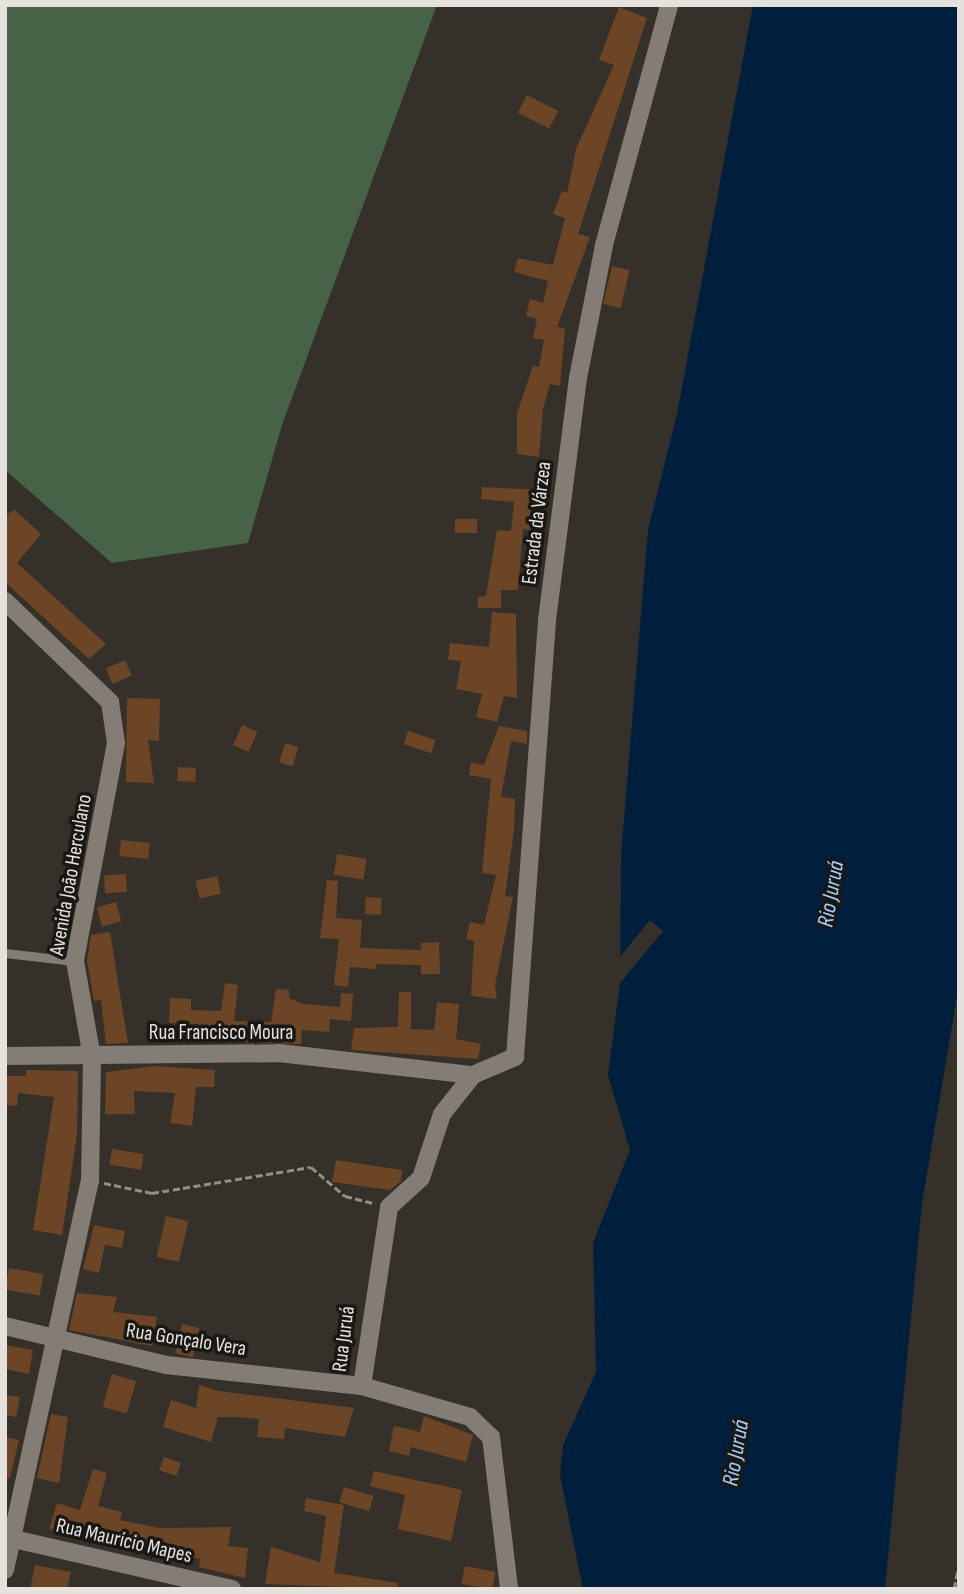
<!DOCTYPE html>
<html>
<head>
<meta charset="utf-8">
<style>
	body { margin:0 }
	#map { position:relative; width:964px; height:1594px; overflow:hidden; background:#353029; font-family:"Sofia Sans Condensed",sans-serif }
	div>[style] { position:absolute }
	.green>* { inset:0; background:#466347 }
	.water>* { inset:0; background:#001f3c }
	.pier>* { inset:0; background:#353029 }
	.building>* { inset:0; background:#6c4526; transform-origin:0 0 }
	.path>* { height:2.5px; margin-top:-1.25px; transform-origin:0; background:repeating-linear-gradient(90deg,#928e88 0 7px,transparent 0 10.5px) }
	.service>* { height:9px; margin:-4.5px; padding:0 4.5px; transform-origin:4.5px; border-radius:4.5px; background:#837d75 }
	.minor>* { height:18px; margin:-9px; padding:0 9px; transform-origin:9px; border-radius:9px; background:#837d75 }
	span { translate:-50% -50%; white-space:nowrap; text-align:center; line-height:1.15; -webkit-text-stroke:7px #1a1815; paint-order:stroke }
	.street-label { font-size:21px; color:#e5e2dd }
	.water-label { font-size:23px; color:#a4d1fe; font-style:italic }
	.frame { position:absolute; inset:0; border:7px solid #e5e2dd; pointer-events:none }
</style>
</head>
<body>
<div id="map">
	<div class="green">
		<div style="clip-path:polygon(5px 5px,437px 5px,282px 425px,248px 543px,112px 563px,5px 470px)"></div>
	</div>
	<div class="water">
		<div style="clip-path:polygon(753px 5px,959px 5px,959px 984px,922px 1203px,885px 1589px,583px 1589px,560px 1475px,563px 1445px,596px 1372px,593px 1243px,630px 1150px,608px 1075px,620px 983px,621px 855px,648px 530px,677px 414px)"></div>
	</div>
	<div class="pier">
		<div style="clip-path:polygon(650px 920px,663px 931px,620px 983px,618px 959px)"></div>
	</div>
	<div class="building">
		<div style="clip-path:polygon(619px 7px,647px 18px,578px 234px,590px 237px,557px 327px,565px 328px,560px 386px,550px 384px,543px 409px,539px 457px,517px 454px,517px 413px,533px 366px,539px 367px,544px 340px,533px 338px,537px 319px,526px 316px,530px 299px,543px 303px,548px 281px,514px 272px,518px 258px,553px 265px,565px 218px,553px 214px,562px 191px,567px 193px,576px 149px,614px 65px,599px 60px)"></div>
		<div style="left:527px;top:95px;width:35px;height:20px;rotate:27deg"></div>
		<div style="left:612px;top:266px;width:18px;height:39px;rotate:13deg"></div>
		<div style="clip-path:polygon(482px 487px,543px 490px,534px 530px,523px 529px,518px 590px,501px 590px,501px 608px,478px 608px,478px 597px,486px 596px,497px 530px,511px 531px,514px 502px,481px 499px)"></div>
		<div style="clip-path:polygon(15px 510px,41px 534px,17px 563px,106px 644px,89px 659px,5px 582px,5px 515px)"></div>
		<div style="left:455px;top:519px;width:22px;height:14px"></div>
		<div style="clip-path:polygon(492px 612px,516px 614px,517px 698px,504px 696px,497px 722px,476px 717px,482px 694px,456px 689px,461px 661px,448px 660px,450px 643px,489px 647px)"></div>
		<div style="left:125px;top:660px;width:17px;height:21px;rotate:66deg"></div>
		<div style="clip-path:polygon(127px 698px,160px 699px,159px 741px,148px 740px,154px 783px,126px 782px)"></div>
		<div style="left:242px;top:725px;width:17px;height:22px;rotate:24deg"></div>
		<div style="clip-path:polygon(499px 726px,527px 731px,527px 744px,511px 741px,501px 797px,515px 799px,514px 830px,505px 896px,513px 897px,495px 985px,497px 999px,471px 996px,474px 941px,466px 939px,470px 922px,484px 925px,496px 875px,482px 873px,491px 779px,469px 775px,471px 762px,484px 765px)"></div>
		<div style="left:408px;top:731px;width:29px;height:14px;rotate:18deg"></div>
		<div style="left:285px;top:743px;width:14px;height:20px;rotate:17deg"></div>
		<div style="left:178px;top:767px;width:18px;height:14px;rotate:3deg"></div>
		<div style="left:121px;top:840px;width:29px;height:16px;rotate:6deg"></div>
		<div style="left:337px;top:854px;width:30px;height:21px;rotate:9deg"></div>
		<div style="left:126px;top:874px;width:18px;height:22px;rotate:87deg"></div>
		<div style="left:217px;top:876px;width:18px;height:22px;rotate:77deg"></div>
		<div style="clip-path:polygon(327px 880px,338px 881px,336px 918px,362px 920px,360px 948px,421px 950px,421px 943px,439px 942px,440px 974px,421px 974px,421px 965px,376px 964px,376px 969px,350px 967px,348px 987px,334px 985px,339px 939px,320px 938px)"></div>
		<div style="left:366px;top:897px;width:16px;height:17px;rotate:4deg"></div>
		<div style="left:116px;top:902px;width:20px;height:20px;rotate:75deg"></div>
		<div style="clip-path:polygon(110px 932px,128px 1043px,123px 1043px,106px 1044px,101px 1000px,94px 1001px,87px 961px,91px 935px)"></div>
		<div style="clip-path:polygon(225px 983px,238px 985px,234px 1021px,271px 1022px,276px 989px,289px 990px,289px 998px,303px 1004px,340px 1007px,341px 993px,353px 994px,351px 1021px,330px 1019px,329px 1032px,302px 1030px,301px 1044px,237px 1042px,237px 1032px,198px 1032px,199px 1024px,169px 1023px,170px 998px,191px 999px,191px 1010px,221px 1011px)"></div>
		<div style="clip-path:polygon(399px 992px,411px 992px,411px 1029px,434px 1030px,437px 1002px,459px 1004px,456px 1039px,481px 1044px,478px 1059px,351px 1050px,354px 1028px,398px 1027px)"></div>
		<div style="clip-path:polygon(156px 1066px,215px 1070px,214px 1087px,196px 1087px,192px 1126px,170px 1123px,175px 1093px,134px 1091px,135px 1114px,105px 1114px,106px 1072px)"></div>
		<div style="clip-path:polygon(26px 1070px,78px 1071px,77px 1134px,62px 1235px,33px 1230px,54px 1097px,18px 1093px,17px 1106px,5px 1105px,5px 1076px,26px 1076px)"></div>
		<div style="left:112px;top:1149px;width:32px;height:16px;rotate:9deg"></div>
		<div style="clip-path:polygon(336px 1160px,402px 1170px,401px 1181px,390px 1190px,332px 1182px)"></div>
		<div style="left:166px;top:1216px;width:23px;height:42px;rotate:13deg"></div>
		<div style="clip-path:polygon(94px 1225px,125px 1231px,122px 1248px,105px 1245px,99px 1273px,83px 1269px)"></div>
		<div style="left:9px;top:1268px;width:35px;height:22px;rotate:10deg"></div>
		<div style="clip-path:polygon(77px 1293px,117px 1297px,113px 1312px,157px 1317px,152px 1346px,69px 1330px)"></div>
		<div style="left:182px;top:1324px;width:18px;height:30px;rotate:13deg"></div>
		<div style="clip-path:polygon(5px 1345px,33px 1350px,29px 1374px,5px 1369px)"></div>
		<div style="left:112px;top:1374px;width:25px;height:34px;rotate:16deg"></div>
		<div style="clip-path:polygon(199px 1385px,218px 1391px,354px 1408px,345px 1437px,285px 1428px,284px 1439px,257px 1437px,259px 1419px,237px 1417px,218px 1417px,211px 1442px,163px 1427px,171px 1400px,196px 1408px)"></div>
		<div style="clip-path:polygon(5px 1395px,20px 1397px,16px 1417px,5px 1415px)"></div>
		<div style="clip-path:polygon(51px 1414px,68px 1417px,59px 1483px,37px 1478px)"></div>
		<div style="clip-path:polygon(424px 1416px,473px 1435px,466px 1462px,411px 1447px,409px 1456px,389px 1451px,394px 1426px,420px 1432px)"></div>
		<div style="clip-path:polygon(5px 1437px,19px 1440px,10px 1478px,5px 1478px)"></div>
		<div style="left:164px;top:1457px;width:18px;height:14px;rotate:19deg"></div>
		<div style="clip-path:polygon(93px 1469px,107px 1473px,98px 1506px,122px 1512px,120px 1520px,159px 1528px,231px 1527px,228px 1546px,248px 1548px,245px 1578px,199px 1567px,200px 1559px,49px 1529px,57px 1503px,80px 1510px)"></div>
		<div style="clip-path:polygon(374px 1471px,462px 1490px,451px 1541px,398px 1529px,405px 1495px,370px 1486px)"></div>
		<div style="left:344px;top:1487px;width:31px;height:16px;rotate:17deg"></div>
		<div style="clip-path:polygon(306px 1498px,344px 1505px,334px 1573px,398px 1583px,397px 1589px,265px 1584px,271px 1547px,320px 1562px,326px 1516px,304px 1511px)"></div>
		<div style="clip-path:polygon(35px 1565px,71px 1572px,67px 1589px,30px 1589px)"></div>
		<div style="left:465px;top:1566px;width:31px;height:18px;rotate:11deg"></div>
	</div>
	<div class="path">
		<div style="left:104px;top:1183px;width:49px;rotate:11.8deg"></div>
		<div style="left:152px;top:1193px;width:161px;rotate:-9.3deg"></div>
		<div style="left:311px;top:1167px;width:45px;rotate:40.5deg"></div>
		<div style="left:345px;top:1196px;width:29px;rotate:14deg"></div>
		<div style="left:954px;top:1589px;width:26px;rotate:-79deg"></div>
	</div>
	<div class="service">
		<div style="left:5px;top:953px;width:70px;rotate:6.5deg"></div>
	</div>
	<div class="minor">
		<div style="left:5px;top:601px;width:146px;rotate:43.9deg"></div>
		<div style="left:110px;top:702px;width:41px;rotate:81.7deg"></div>
		<div style="left:116px;top:743px;width:222px;rotate:100.7deg"></div>
		<div style="left:75px;top:961px;width:97px;rotate:80deg"></div>
		<div style="left:92px;top:1057px;width:123px;rotate:90.9deg"></div>
		<div style="left:90px;top:1180px;width:399px;rotate:102.3deg"></div>
		<div style="left:5px;top:1056px;width:274px;rotate:-0.6deg"></div>
		<div style="left:279px;top:1053px;width:195px;rotate:6.5deg"></div>
		<div style="left:473px;top:1075px;width:46px;rotate:-23.2deg"></div>
		<div style="left:515px;top:1057px;width:438px;rotate:-85.8deg"></div>
		<div style="left:547px;top:620px;width:244px;rotate:-82.7deg"></div>
		<div style="left:578px;top:378px;width:136px;rotate:-78.9deg"></div>
		<div style="left:604px;top:245px;width:249px;rotate:-74.8deg"></div>
		<div style="left:5px;top:1326px;width:166px;rotate:13.6deg"></div>
		<div style="left:166px;top:1365px;width:197px;rotate:6.1deg"></div>
		<div style="left:362px;top:1386px;width:112px;rotate:16deg"></div>
		<div style="left:470px;top:1417px;width:29px;rotate:44deg"></div>
		<div style="left:491px;top:1437px;width:153px;rotate:83.2deg"></div>
		<div style="left:362px;top:1386px;width:181px;rotate:-81.4deg"></div>
		<div style="left:389px;top:1207px;width:43px;rotate:-42.2deg"></div>
		<div style="left:421px;top:1178px;width:67px;rotate:-71.8deg"></div>
		<div style="left:442px;top:1114px;width:50px;rotate:-51.5deg"></div>
		<div style="left:5px;top:1537px;width:233px;rotate:12.9deg"></div>
	</div>
	<div class="street-label">
		<span style="left:537px;top:523px;rotate:-83deg">Estrada da Várzea</span>
		<span style="left:71px;top:875px;rotate:-80deg">Avenida João Herculano</span>
		<span style="left:221px;top:1033px">Rua Francisco Moura</span>
		<span style="left:344px;top:1339px;rotate:-83deg">Rua Juruá</span>
		<span style="left:186px;top:1340px;rotate:9deg">Rua Gonçalo Vera</span>
		<span style="left:124px;top:1541px;rotate:13deg">Rua Maurício Mapes</span>
	</div>
	<div class="water-label">
		<span style="left:831px;top:894px;rotate:-80deg">Rio Juruá</span>
		<span style="left:736px;top:1453px;rotate:-80deg">Rio Juruá</span>
	</div>
	<div class="frame"></div>
</div>
</body>
</html>
